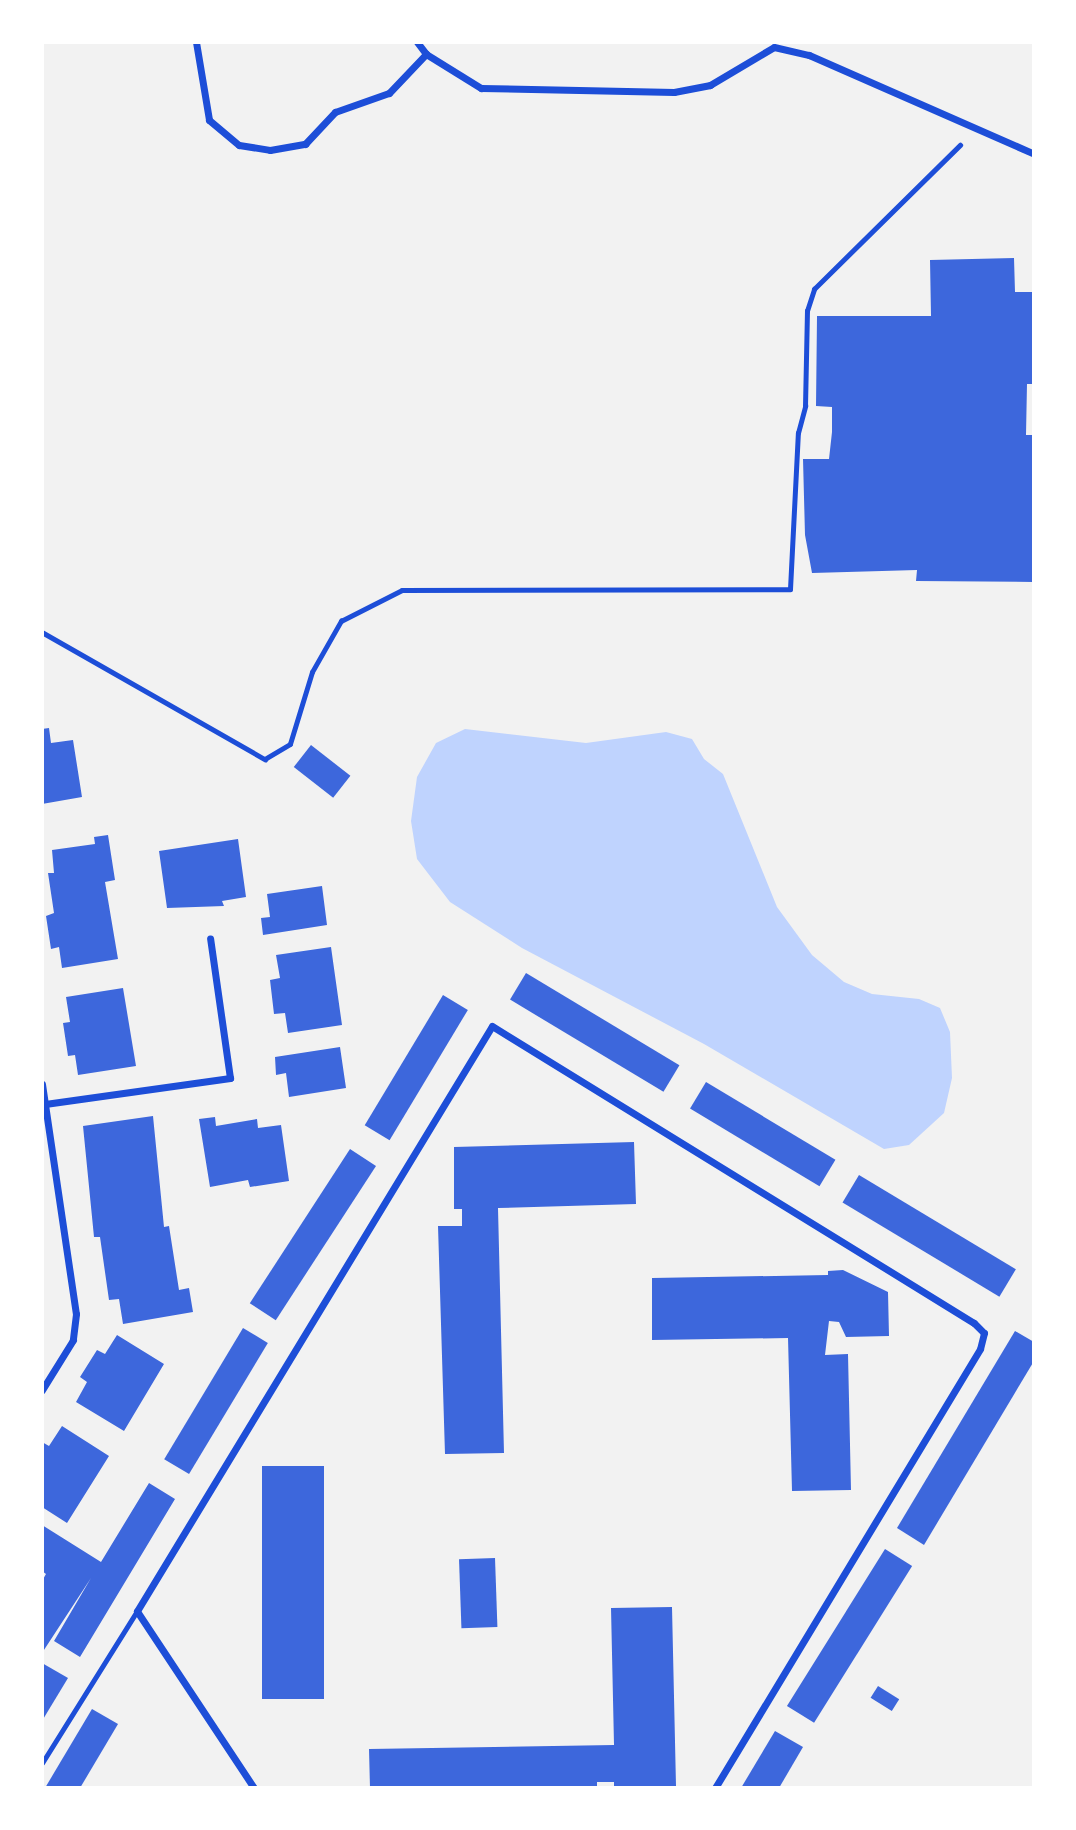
<!DOCTYPE html>
<html>
<head>
<meta charset="utf-8">
<style>
	body { margin:0 }
	#map { position:relative; width:1076px; height:1830px; overflow:hidden; background:#f2f2f2; font-family:Lora,serif }
	div>[style] { position:absolute }
	.water>* { inset:0; background:#bfd3fe }
	.building>* { inset:0; background:#3d67dc; transform-origin:0 0 }
	.path>* { height:4.5px; margin:-2.25px; padding:0 2.25px; transform-origin:2.25px; border-radius:2.25px; background:#1d4ed8 }
	.service>* { height:5px; margin:-2.5px; padding:0 2.5px; transform-origin:2.5px; border-radius:2.5px; background:#1d4ed8 }
	.minor>* { height:7px; margin:-3.5px; padding:0 3.5px; transform-origin:3.5px; border-radius:3.5px; background:#1d4ed8 }
	span { translate:-50% -50%; white-space:nowrap; text-align:center; line-height:1.15; -webkit-text-stroke:5px #fff; paint-order:stroke }
	.frame { position:absolute; inset:0; border:44px solid #fff; pointer-events:none }
</style>
</head>
<body>
<div id="map">
	<div class="water">
		<div style="clip-path:polygon(465px 729px,586px 743px,666px 732px,692px 739px,704px 759px,723px 774px,777px 907px,812px 955px,844px 982px,872px 994px,919px 999px,940px 1008px,950px 1032px,952px 1078px,944px 1113px,909px 1145px,884px 1149px,704px 1044px,522px 948px,450px 902px,417px 859px,411px 821px,417px 777px,436px 743px)"></div>
	</div>
	<div class="building">
		<div style="clip-path:polygon(1014px 258px,1015px 292px,1034px 292px,1034px 384px,1027px 384px,1026px 435px,1034px 435px,1034px 582px,916px 581px,917px 570px,812px 573px,805px 535px,803px 459px,829px 459px,832px 432px,832px 407px,816px 406px,817px 316px,931px 316px,930px 260px)"></div>
		<div style="clip-path:polygon(49px 728px,51px 743px,73px 740px,82px 797px,42px 804px,42px 729px)"></div>
		<div style="left:311px;top:745px;width:50px;height:28px;rotate:38deg"></div>
		<div style="clip-path:polygon(108px 835px,115px 880px,105px 882px,118px 959px,62px 968px,59px 947px,51px 949px,46px 916px,54px 913px,48px 873px,54px 873px,52px 850px,95px 844px,94px 837px)"></div>
		<div style="clip-path:polygon(238px 839px,246px 897px,222px 901px,224px 906px,167px 908px,159px 851px)"></div>
		<div style="clip-path:polygon(322px 886px,327px 925px,263px 935px,261px 918px,270px 917px,267px 894px)"></div>
		<div style="clip-path:polygon(331px 947px,342px 1025px,288px 1033px,285px 1013px,274px 1014px,270px 980px,280px 978px,276px 955px)"></div>
		<div style="left:526px;top:973px;width:179px;height:31px;rotate:31deg"></div>
		<div style="clip-path:polygon(123px 988px,136px 1066px,78px 1075px,75px 1055px,68px 1056px,63px 1023px,70px 1022px,66px 997px)"></div>
		<div style="left:443px;top:995px;width:29px;height:152px;rotate:31deg"></div>
		<div style="clip-path:polygon(340px 1047px,346px 1088px,289px 1097px,286px 1073px,276px 1075px,275px 1057px)"></div>
		<div style="left:706px;top:1082px;width:151px;height:31px;rotate:31deg"></div>
		<div style="clip-path:polygon(153px 1116px,164px 1227px,169px 1226px,179px 1290px,189px 1288px,193px 1312px,123px 1324px,119px 1299px,109px 1300px,100px 1237px,94px 1237px,83px 1126px)"></div>
		<div style="clip-path:polygon(215px 1117px,216px 1126px,257px 1119px,258px 1128px,281px 1125px,289px 1181px,250px 1187px,248px 1180px,210px 1187px,199px 1119px)"></div>
		<div style="clip-path:polygon(634px 1142px,636px 1204px,498px 1208px,504px 1453px,445px 1454px,438px 1226px,462px 1226px,462px 1209px,454px 1209px,454px 1147px)"></div>
		<div style="left:350px;top:1149px;width:31px;height:184px;rotate:33deg"></div>
		<div style="left:859px;top:1175px;width:183px;height:32px;rotate:31deg"></div>
		<div style="clip-path:polygon(843px 1270px,888px 1292px,889px 1336px,846px 1337px,839px 1322px,829px 1321px,825px 1355px,848px 1354px,851px 1490px,792px 1491px,788px 1338px,652px 1340px,652px 1278px,828px 1275px,828px 1271px)"></div>
		<div style="left:243px;top:1328px;width:29px;height:153px;rotate:31deg"></div>
		<div style="clip-path:polygon(1015px 1331px,1034px 1342px,1034px 1361px,924px 1545px,897px 1528px)"></div>
		<div style="clip-path:polygon(117px 1335px,164px 1364px,124px 1431px,76px 1402px,87px 1382px,80px 1377px,97px 1350px,105px 1354px)"></div>
		<div style="clip-path:polygon(62px 1426px,109px 1456px,67px 1523px,42px 1507px,42px 1442px,49px 1446px)"></div>
		<div style="left:262px;top:1466px;width:62px;height:233px"></div>
		<div style="clip-path:polygon(149px 1483px,175px 1499px,80px 1657px,54px 1641px,91px 1578px,42px 1653px,42px 1581px,46px 1574px,42px 1571px,42px 1525px,101px 1562px)"></div>
		<div style="left:885px;top:1549px;width:32px;height:185px;rotate:32deg"></div>
		<div style="left:495px;top:1558px;width:69px;height:36px;rotate:88deg"></div>
		<div style="clip-path:polygon(672px 1607px,676px 1786px,614px 1788px,614px 1782px,597px 1782px,597px 1788px,370px 1788px,369px 1749px,614px 1745px,611px 1608px)"></div>
		<div style="clip-path:polygon(42px 1663px,68px 1678px,42px 1721px)"></div>
		<div style="left:878px;top:1686px;width:25px;height:14px;rotate:32deg"></div>
		<div style="clip-path:polygon(92px 1709px,118px 1724px,80px 1788px,45px 1788px)"></div>
		<div style="clip-path:polygon(775px 1731px,803px 1747px,779px 1788px,741px 1788px)"></div>
	</div>
	<div class="path">
		<div style="left:42px;top:632px;width:257px;rotate:29.7deg"></div>
		<div style="left:265px;top:759px;width:29px;rotate:-31deg"></div>
		<div style="left:290px;top:744px;width:75px;rotate:-73deg"></div>
		<div style="left:312px;top:672px;width:59px;rotate:-60.4deg"></div>
		<div style="left:341px;top:621px;width:68px;rotate:-26.9deg"></div>
		<div style="left:402px;top:590px;width:388px;rotate:-0.1deg"></div>
		<div style="left:790px;top:589px;width:156px;rotate:-87.1deg"></div>
		<div style="left:798px;top:433px;width:28px;rotate:-75deg"></div>
		<div style="left:805px;top:406px;width:95px;rotate:-88.8deg"></div>
		<div style="left:807px;top:311px;width:23px;rotate:-72deg"></div>
		<div style="left:814px;top:289px;width:205px;rotate:-44.6deg"></div>
	</div>
	<div class="service">
		<div style="left:42px;top:1763px;width:179px;rotate:-58deg"></div>
	</div>
	<div class="minor">
		<div style="left:196px;top:42px;width:79px;rotate:80.5deg"></div>
		<div style="left:209px;top:120px;width:39px;rotate:40deg"></div>
		<div style="left:239px;top:145px;width:31px;rotate:9deg"></div>
		<div style="left:270px;top:150px;width:36px;rotate:-10deg"></div>
		<div style="left:305px;top:144px;width:44px;rotate:-46.8deg"></div>
		<div style="left:335px;top:112px;width:57px;rotate:-19.4deg"></div>
		<div style="left:389px;top:93px;width:54px;rotate:-46.5deg"></div>
		<div style="left:417px;top:42px;width:15px;rotate:53deg"></div>
		<div style="left:426px;top:54px;width:65px;rotate:31.7deg"></div>
		<div style="left:481px;top:88px;width:193px;rotate:1.2deg"></div>
		<div style="left:674px;top:92px;width:37px;rotate:-11deg"></div>
		<div style="left:710px;top:85px;width:74px;rotate:-30.7deg"></div>
		<div style="left:774px;top:47px;width:36px;rotate:13deg"></div>
		<div style="left:809px;top:55px;width:246px;rotate:23.7deg"></div>
		<div style="left:42px;top:1084px;width:232px;rotate:81.6deg"></div>
		<div style="left:76px;top:1314px;width:26px;rotate:97deg"></div>
		<div style="left:73px;top:1340px;width:59px;rotate:121.8deg"></div>
		<div style="left:45px;top:1104px;width:187px;rotate:-8deg"></div>
		<div style="left:230px;top:1078px;width:141px;rotate:-98.1deg"></div>
		<div style="left:254px;top:1788px;width:212px;rotate:-123.5deg"></div>
		<div style="left:137px;top:1611px;width:684px;rotate:-58.75deg"></div>
		<div style="left:492px;top:1026px;width:566px;rotate:31.64deg"></div>
		<div style="left:974px;top:1323px;width:14px;rotate:45deg"></div>
		<div style="left:984px;top:1333px;width:16px;rotate:104deg"></div>
		<div style="left:980px;top:1349px;width:513px;rotate:121.12deg"></div>
	</div>
	<div class="frame"></div>
</div>
</body>
</html>
